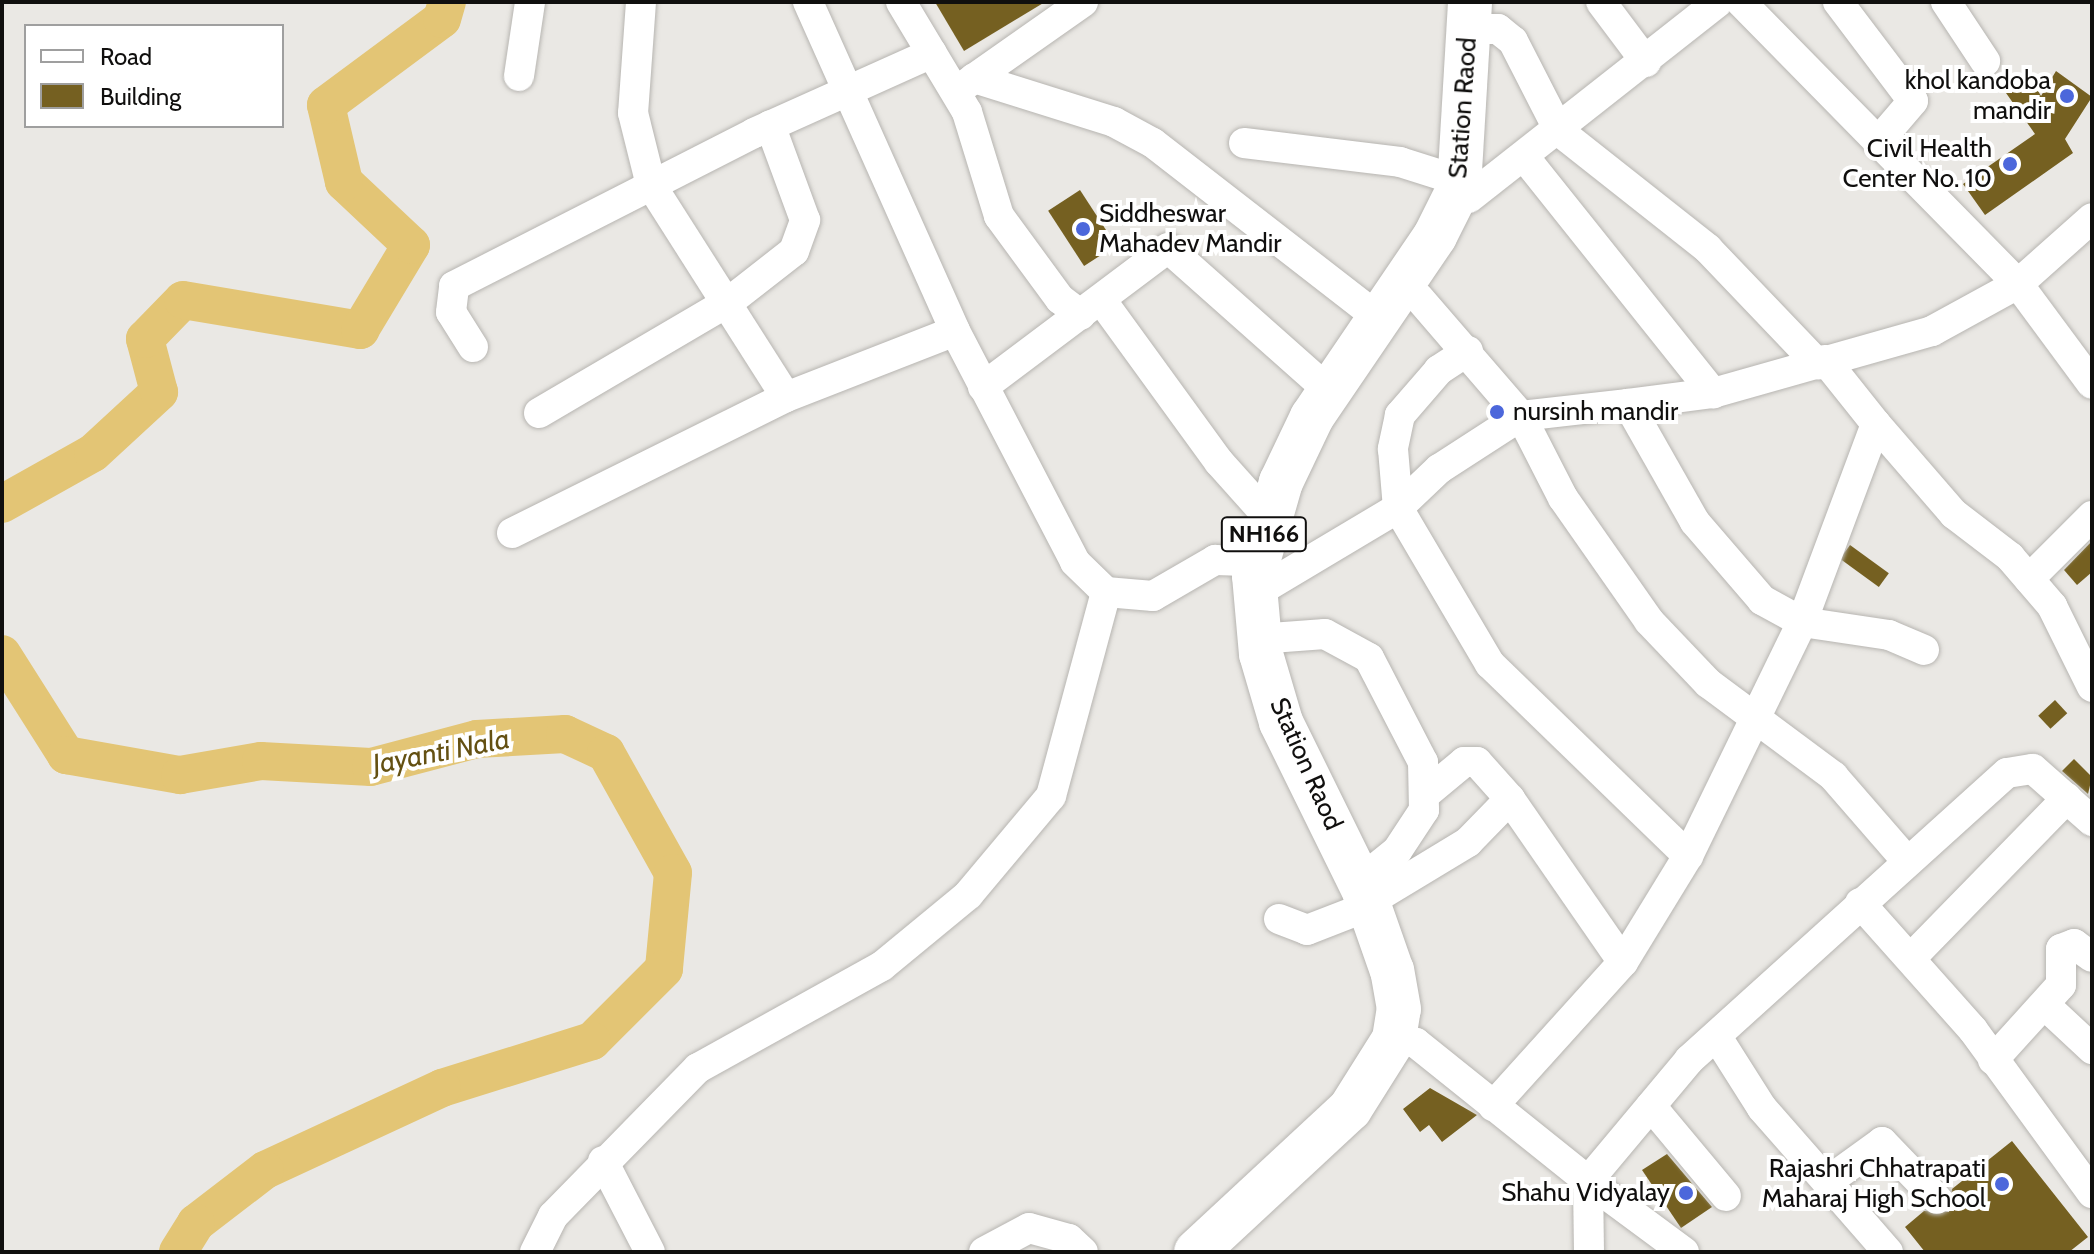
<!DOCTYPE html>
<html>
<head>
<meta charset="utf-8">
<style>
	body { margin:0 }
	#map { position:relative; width:2094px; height:1254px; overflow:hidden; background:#eae8e4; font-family:Cabin,sans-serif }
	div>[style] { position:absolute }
	.river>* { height:38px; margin:-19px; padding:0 19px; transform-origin:19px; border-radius:19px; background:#e3c575 }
	.building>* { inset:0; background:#756021; transform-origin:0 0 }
	.roads { filter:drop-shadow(0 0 2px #b7b5b1) drop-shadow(0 0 2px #b7b5b1) }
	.minor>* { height:30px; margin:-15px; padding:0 15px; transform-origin:15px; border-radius:15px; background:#fff }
	.highway>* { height:44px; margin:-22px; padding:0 22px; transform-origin:22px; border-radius:22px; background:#fff }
	.dots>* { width:22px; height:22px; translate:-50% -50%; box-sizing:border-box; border:4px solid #fff; border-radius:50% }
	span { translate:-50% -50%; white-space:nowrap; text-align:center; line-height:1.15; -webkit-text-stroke:8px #fff; paint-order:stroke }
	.shield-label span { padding:2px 6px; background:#fff; border:2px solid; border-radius:6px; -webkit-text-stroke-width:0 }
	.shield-label { font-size:24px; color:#100f0e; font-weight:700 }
	.poi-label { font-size:26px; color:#100f0e }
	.right { translate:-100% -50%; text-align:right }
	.left { translate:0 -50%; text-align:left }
	.street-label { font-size:26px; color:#100f0e }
	.water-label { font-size:28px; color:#645012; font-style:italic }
	.frame { position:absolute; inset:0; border:4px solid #100f0e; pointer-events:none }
	.legend { position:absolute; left:24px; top:24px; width:260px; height:104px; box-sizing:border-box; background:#fff; border:2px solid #9f9f9f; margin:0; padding:10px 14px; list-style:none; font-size:24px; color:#100f0e }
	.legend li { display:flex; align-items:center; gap:16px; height:40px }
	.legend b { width:40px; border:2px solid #9f9f9f }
</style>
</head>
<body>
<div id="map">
	<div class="river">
		<div style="left:2px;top:504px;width:104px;rotate:-29.3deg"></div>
		<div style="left:93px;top:453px;width:90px;rotate:-42.7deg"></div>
		<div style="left:159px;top:392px;width:55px;rotate:-104.8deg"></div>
		<div style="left:145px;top:339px;width:54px;rotate:-45.7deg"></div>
		<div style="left:183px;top:300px;width:180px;rotate:9.6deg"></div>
		<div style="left:360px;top:330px;width:99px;rotate:-59deg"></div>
		<div style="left:411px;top:245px;width:92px;rotate:-136.8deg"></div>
		<div style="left:344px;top:182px;width:79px;rotate:-103.2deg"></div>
		<div style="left:326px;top:105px;width:144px;rotate:-36.6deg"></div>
		<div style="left:442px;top:19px;width:18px;rotate:-74deg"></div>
		<div style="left:2px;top:654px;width:120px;rotate:57.6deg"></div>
		<div style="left:66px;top:755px;width:116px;rotate:10deg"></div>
		<div style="left:180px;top:775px;width:82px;rotate:-9.8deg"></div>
		<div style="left:261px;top:761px;width:110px;rotate:3.1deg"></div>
		<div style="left:371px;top:767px;width:110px;rotate:-14.8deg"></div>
		<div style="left:477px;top:739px;width:88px;rotate:-3.3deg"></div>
		<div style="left:565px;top:734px;width:45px;rotate:24.9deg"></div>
		<div style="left:606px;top:753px;width:137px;rotate:60.8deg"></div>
		<div style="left:673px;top:873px;width:96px;rotate:95.4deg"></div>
		<div style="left:664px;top:969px;width:102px;rotate:135deg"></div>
		<div style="left:592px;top:1041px;width:157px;rotate:162.6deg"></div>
		<div style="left:442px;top:1088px;width:195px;rotate:155.1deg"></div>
		<div style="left:265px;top:1170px;width:87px;rotate:142.5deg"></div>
		<div style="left:196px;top:1223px;width:34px;rotate:122deg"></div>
	</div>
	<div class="building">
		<div style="clip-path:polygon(935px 2px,1045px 2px,964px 51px)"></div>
		<div style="clip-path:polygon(2056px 71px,2092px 97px,2065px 139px,2073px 153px,1985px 215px,1963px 184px,2035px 134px,2006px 93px,2029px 75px,2041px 96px)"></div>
		<div style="left:1080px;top:190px;width:66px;height:38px;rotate:57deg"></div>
		<div style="clip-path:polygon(2092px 541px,2092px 572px,2077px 585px,2064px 570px)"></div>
		<div style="left:1850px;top:545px;width:48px;height:17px;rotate:36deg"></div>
		<div style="left:2055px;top:700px;width:18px;height:23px;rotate:47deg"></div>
		<div style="clip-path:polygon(2074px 759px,2092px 777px,2088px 794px,2062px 771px)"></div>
		<div style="clip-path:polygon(1430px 1088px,1477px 1115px,1442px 1142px,1429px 1125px,1420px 1132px,1403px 1109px)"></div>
		<div style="clip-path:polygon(2012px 1141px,2088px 1237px,2069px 1252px,1925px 1252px,1905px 1227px,1924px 1211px,1949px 1212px,1952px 1189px)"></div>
		<div style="clip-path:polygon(1667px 1154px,1712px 1207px,1681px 1228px,1642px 1170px)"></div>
	</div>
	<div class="roads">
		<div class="minor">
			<div style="left:641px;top:2px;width:111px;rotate:94.1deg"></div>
			<div style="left:633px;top:113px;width:74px;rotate:76deg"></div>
			<div style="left:651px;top:185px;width:251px;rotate:57.5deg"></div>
			<div style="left:808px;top:2px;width:360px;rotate:65.9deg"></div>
			<div style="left:955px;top:331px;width:260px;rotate:62.5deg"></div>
			<div style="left:1075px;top:562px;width:43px;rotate:44.1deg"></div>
			<div style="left:1106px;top:592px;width:47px;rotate:4.9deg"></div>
			<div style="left:1153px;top:596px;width:72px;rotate:-30.1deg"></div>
			<div style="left:1215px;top:560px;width:23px;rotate:2deg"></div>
			<div style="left:1238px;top:561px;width:39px;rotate:38deg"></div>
			<div style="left:1269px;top:585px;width:150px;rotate:-30.8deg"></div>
			<div style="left:1398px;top:508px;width:57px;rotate:-43.6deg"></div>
			<div style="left:1439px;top:469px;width:98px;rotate:-32.9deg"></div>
			<div style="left:1521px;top:416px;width:92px;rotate:62.9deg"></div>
			<div style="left:1563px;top:498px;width:150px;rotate:55deg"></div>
			<div style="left:1649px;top:621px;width:86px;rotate:46.4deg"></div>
			<div style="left:1708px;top:683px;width:156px;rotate:36.6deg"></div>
			<div style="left:1833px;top:776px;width:113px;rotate:49deg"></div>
			<div style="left:901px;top:2px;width:128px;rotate:59deg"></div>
			<div style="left:967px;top:112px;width:109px;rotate:72.9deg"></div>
			<div style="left:999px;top:216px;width:103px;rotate:53.7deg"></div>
			<div style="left:1060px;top:299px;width:26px;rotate:37deg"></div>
			<div style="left:1601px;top:2px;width:75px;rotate:53.1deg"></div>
			<div style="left:1741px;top:2px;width:395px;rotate:45.5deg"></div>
			<div style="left:2018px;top:284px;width:124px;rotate:53.5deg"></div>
			<div style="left:1838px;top:2px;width:124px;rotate:52.9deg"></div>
			<div style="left:1913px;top:101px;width:54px;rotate:130.5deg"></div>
			<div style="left:1946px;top:2px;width:71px;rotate:56.5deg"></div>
			<div style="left:1480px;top:29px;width:18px"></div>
			<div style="left:1498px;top:29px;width:19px;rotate:39deg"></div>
			<div style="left:1513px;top:41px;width:101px;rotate:62.9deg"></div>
			<div style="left:1559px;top:131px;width:189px;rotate:38.3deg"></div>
			<div style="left:1707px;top:248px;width:161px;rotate:46.3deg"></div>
			<div style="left:519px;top:76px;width:75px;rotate:-81.5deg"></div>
			<div style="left:974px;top:78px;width:147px;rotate:17.4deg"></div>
			<div style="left:1114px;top:122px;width:44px;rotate:28.3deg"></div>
			<div style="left:1153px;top:143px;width:286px;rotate:37.8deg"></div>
			<div style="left:962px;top:87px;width:148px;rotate:-35.1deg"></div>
			<div style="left:1244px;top:143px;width:157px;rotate:6.9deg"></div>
			<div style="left:1400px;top:162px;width:63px;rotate:17.6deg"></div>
			<div style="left:1526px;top:159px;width:300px;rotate:51.4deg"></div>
			<div style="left:1469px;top:198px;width:317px;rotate:-38.2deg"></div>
			<div style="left:1419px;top:298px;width:156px;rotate:49.2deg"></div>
			<div style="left:1521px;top:416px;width:108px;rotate:-6.4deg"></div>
			<div style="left:1628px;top:404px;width:86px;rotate:-7.4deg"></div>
			<div style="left:1713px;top:393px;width:228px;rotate:-15.8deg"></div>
			<div style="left:1932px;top:331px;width:98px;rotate:-28.7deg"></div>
			<div style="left:2018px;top:284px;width:99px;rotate:-41.7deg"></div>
			<div style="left:1102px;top:301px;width:199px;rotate:54deg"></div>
			<div style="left:1219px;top:462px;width:75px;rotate:48.2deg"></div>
			<div style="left:473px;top:347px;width:41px;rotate:-122.2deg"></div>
			<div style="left:451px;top:312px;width:26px;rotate:-83deg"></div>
			<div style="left:454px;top:286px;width:337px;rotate:-27deg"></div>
			<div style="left:754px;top:133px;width:195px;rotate:-24.2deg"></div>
			<div style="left:1468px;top:351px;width:35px;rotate:147deg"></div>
			<div style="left:1439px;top:370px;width:60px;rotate:130.9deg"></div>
			<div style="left:1400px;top:415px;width:35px;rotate:102deg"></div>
			<div style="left:1393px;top:449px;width:59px;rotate:85.2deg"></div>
			<div style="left:1398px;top:508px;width:181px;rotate:59.5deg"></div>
			<div style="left:1490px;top:664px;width:276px;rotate:44.1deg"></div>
			<div style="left:983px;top:387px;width:231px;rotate:-36.9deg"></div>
			<div style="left:1168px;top:248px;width:215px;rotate:41.6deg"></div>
			<div style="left:1628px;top:404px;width:136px;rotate:60.4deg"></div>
			<div style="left:1695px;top:522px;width:103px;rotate:49.3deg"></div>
			<div style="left:1762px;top:600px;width:46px;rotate:28.8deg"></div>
			<div style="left:1802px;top:622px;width:88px;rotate:8.5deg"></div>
			<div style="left:1889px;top:635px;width:38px;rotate:23deg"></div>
			<div style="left:539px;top:413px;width:221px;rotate:-30.4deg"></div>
			<div style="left:730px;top:301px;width:81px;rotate:-38deg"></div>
			<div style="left:794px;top:251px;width:33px;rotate:-70deg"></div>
			<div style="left:805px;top:220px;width:101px;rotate:-110.2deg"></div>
			<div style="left:1876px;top:424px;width:119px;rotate:49.1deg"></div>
			<div style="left:1954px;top:514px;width:71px;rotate:37.5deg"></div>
			<div style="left:2010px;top:557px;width:65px;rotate:49.4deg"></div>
			<div style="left:2052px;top:606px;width:90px;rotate:63.7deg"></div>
			<div style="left:512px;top:533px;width:306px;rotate:-26.4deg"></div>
			<div style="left:786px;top:397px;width:181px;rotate:-21.3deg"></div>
			<div style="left:2029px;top:579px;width:89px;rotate:-45deg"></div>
			<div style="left:1271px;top:638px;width:54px;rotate:-4.2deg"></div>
			<div style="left:1325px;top:634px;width:50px;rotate:28.6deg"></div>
			<div style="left:1369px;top:658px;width:117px;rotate:62.6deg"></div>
			<div style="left:1423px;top:762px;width:48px;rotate:88.8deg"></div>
			<div style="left:1424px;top:810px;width:49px;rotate:123.4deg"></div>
			<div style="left:1397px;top:851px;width:35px;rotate:141deg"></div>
			<div style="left:1428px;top:792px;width:47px;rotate:-39.8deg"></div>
			<div style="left:1464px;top:762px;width:13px"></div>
			<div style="left:1477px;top:762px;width:50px;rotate:48.3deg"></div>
			<div style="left:1379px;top:896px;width:104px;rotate:-31.2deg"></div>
			<div style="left:1468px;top:842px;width:60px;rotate:-45.7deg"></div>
			<div style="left:1510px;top:799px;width:198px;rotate:55.3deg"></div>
			<div style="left:1860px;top:903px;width:170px;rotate:48.3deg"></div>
			<div style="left:1973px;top:1030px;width:202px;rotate:53.9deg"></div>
			<div style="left:1279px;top:919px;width:30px;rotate:21deg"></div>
			<div style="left:1307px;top:930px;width:66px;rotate:-21.2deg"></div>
			<div style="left:1912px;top:957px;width:222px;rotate:-45.7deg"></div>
			<div style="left:2047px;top:1007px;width:62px;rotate:43deg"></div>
			<div style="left:1717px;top:1037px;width:84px;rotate:57.6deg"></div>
			<div style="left:1762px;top:1108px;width:98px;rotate:48.7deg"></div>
			<div style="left:1394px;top:1039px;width:22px;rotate:10deg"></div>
			<div style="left:1416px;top:1043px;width:221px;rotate:38.7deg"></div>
			<div style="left:1588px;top:1181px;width:71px;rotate:89.2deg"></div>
			<div style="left:1993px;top:1060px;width:101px;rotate:-47.8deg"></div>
			<div style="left:2061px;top:985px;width:36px;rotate:-90deg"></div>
			<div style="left:2061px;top:949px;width:14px;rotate:-21deg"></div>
			<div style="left:2074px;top:944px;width:22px;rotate:36deg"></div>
			<div style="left:1493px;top:1106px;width:194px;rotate:-47.9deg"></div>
			<div style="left:1623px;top:962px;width:124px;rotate:-58.5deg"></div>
			<div style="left:1688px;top:856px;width:260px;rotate:-64deg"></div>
			<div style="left:1802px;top:622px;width:211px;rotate:-69.5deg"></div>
			<div style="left:1876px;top:424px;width:82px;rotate:-128.6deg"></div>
			<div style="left:1651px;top:1106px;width:117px;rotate:50.2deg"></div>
			<div style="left:603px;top:1161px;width:102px;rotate:62.7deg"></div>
			<div style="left:535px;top:1252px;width:40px;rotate:-63.4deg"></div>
			<div style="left:553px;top:1216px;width:207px;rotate:-45.6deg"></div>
			<div style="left:698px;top:1068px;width:210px;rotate:-29deg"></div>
			<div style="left:882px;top:966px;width:112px;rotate:-39.5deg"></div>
			<div style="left:968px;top:895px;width:129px;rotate:-50deg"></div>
			<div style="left:1051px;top:796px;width:211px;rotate:-74.9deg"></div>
			<div style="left:984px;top:1252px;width:51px;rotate:-28.1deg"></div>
			<div style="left:1029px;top:1228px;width:41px;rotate:15.4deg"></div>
			<div style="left:1069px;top:1239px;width:19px;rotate:43deg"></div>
			<div style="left:1684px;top:1252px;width:119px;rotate:-143.5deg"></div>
			<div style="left:1588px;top:1181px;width:158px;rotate:-50.1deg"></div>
			<div style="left:1689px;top:1060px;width:428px;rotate:-42.1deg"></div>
			<div style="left:2007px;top:773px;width:26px;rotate:-9deg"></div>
			<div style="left:2033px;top:769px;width:79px;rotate:41.4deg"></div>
			<div style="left:1888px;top:1252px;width:93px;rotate:-131.1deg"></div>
			<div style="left:1827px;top:1182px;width:68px;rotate:-36deg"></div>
			<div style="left:1882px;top:1142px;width:79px;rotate:46deg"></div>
		</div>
		<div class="highway">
			<div style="left:1196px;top:1252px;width:210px;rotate:-42.9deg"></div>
			<div style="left:1350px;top:1109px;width:83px;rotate:-57.8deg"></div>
			<div style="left:1394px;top:1039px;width:30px;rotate:-81deg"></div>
			<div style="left:1399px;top:1009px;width:39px;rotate:-100deg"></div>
			<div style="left:1392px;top:971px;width:85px;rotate:-109.3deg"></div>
			<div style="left:1364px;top:891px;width:188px;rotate:-116.2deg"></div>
			<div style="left:1281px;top:722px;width:71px;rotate:-106.4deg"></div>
			<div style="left:1261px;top:654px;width:78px;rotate:-95.1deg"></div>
			<div style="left:1254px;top:576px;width:98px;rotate:-74deg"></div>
			<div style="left:1281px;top:482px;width:72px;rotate:-64.5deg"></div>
			<div style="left:1312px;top:417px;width:219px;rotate:-55.8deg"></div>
			<div style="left:1435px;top:236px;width:54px;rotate:-63.4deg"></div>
			<div style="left:1459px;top:188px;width:186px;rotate:-86.6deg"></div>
		</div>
	</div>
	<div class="dots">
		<div style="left:2067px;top:96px;background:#4c67db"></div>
		<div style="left:2010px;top:164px;background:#4c67db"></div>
		<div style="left:1083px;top:229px;background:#4c67db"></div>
		<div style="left:1497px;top:412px;background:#4c67db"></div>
		<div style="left:2002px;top:1184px;background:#4c67db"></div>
		<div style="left:1686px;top:1193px;background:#4c67db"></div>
	</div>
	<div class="shield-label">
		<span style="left:1264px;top:534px">NH166</span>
	</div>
	<div class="poi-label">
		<span class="right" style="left:2051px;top:96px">khol kandoba<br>mandir</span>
		<span class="right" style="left:1992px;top:164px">Civil Health<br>Center No. 10</span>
		<span class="left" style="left:1099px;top:229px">Siddheswar<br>Mahadev Mandir</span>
		<span class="left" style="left:1513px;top:412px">nursinh mandir</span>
		<span class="right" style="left:1986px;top:1184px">Rajashri Chhatrapati<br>Maharaj High School</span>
		<span class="right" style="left:1670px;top:1193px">Shahu Vidyalay</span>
	</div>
	<div class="street-label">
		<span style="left:1463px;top:108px;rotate:-86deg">Station Raod</span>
		<span style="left:1306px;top:764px;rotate:66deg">Station Raod</span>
	</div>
	<div class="water-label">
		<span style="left:441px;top:751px;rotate:-11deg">Jayanti Nala</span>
	</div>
	<div class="frame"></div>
	<ul class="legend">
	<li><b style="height:10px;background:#fff"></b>Road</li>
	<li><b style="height:22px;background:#756021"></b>Building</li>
	</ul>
</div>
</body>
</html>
